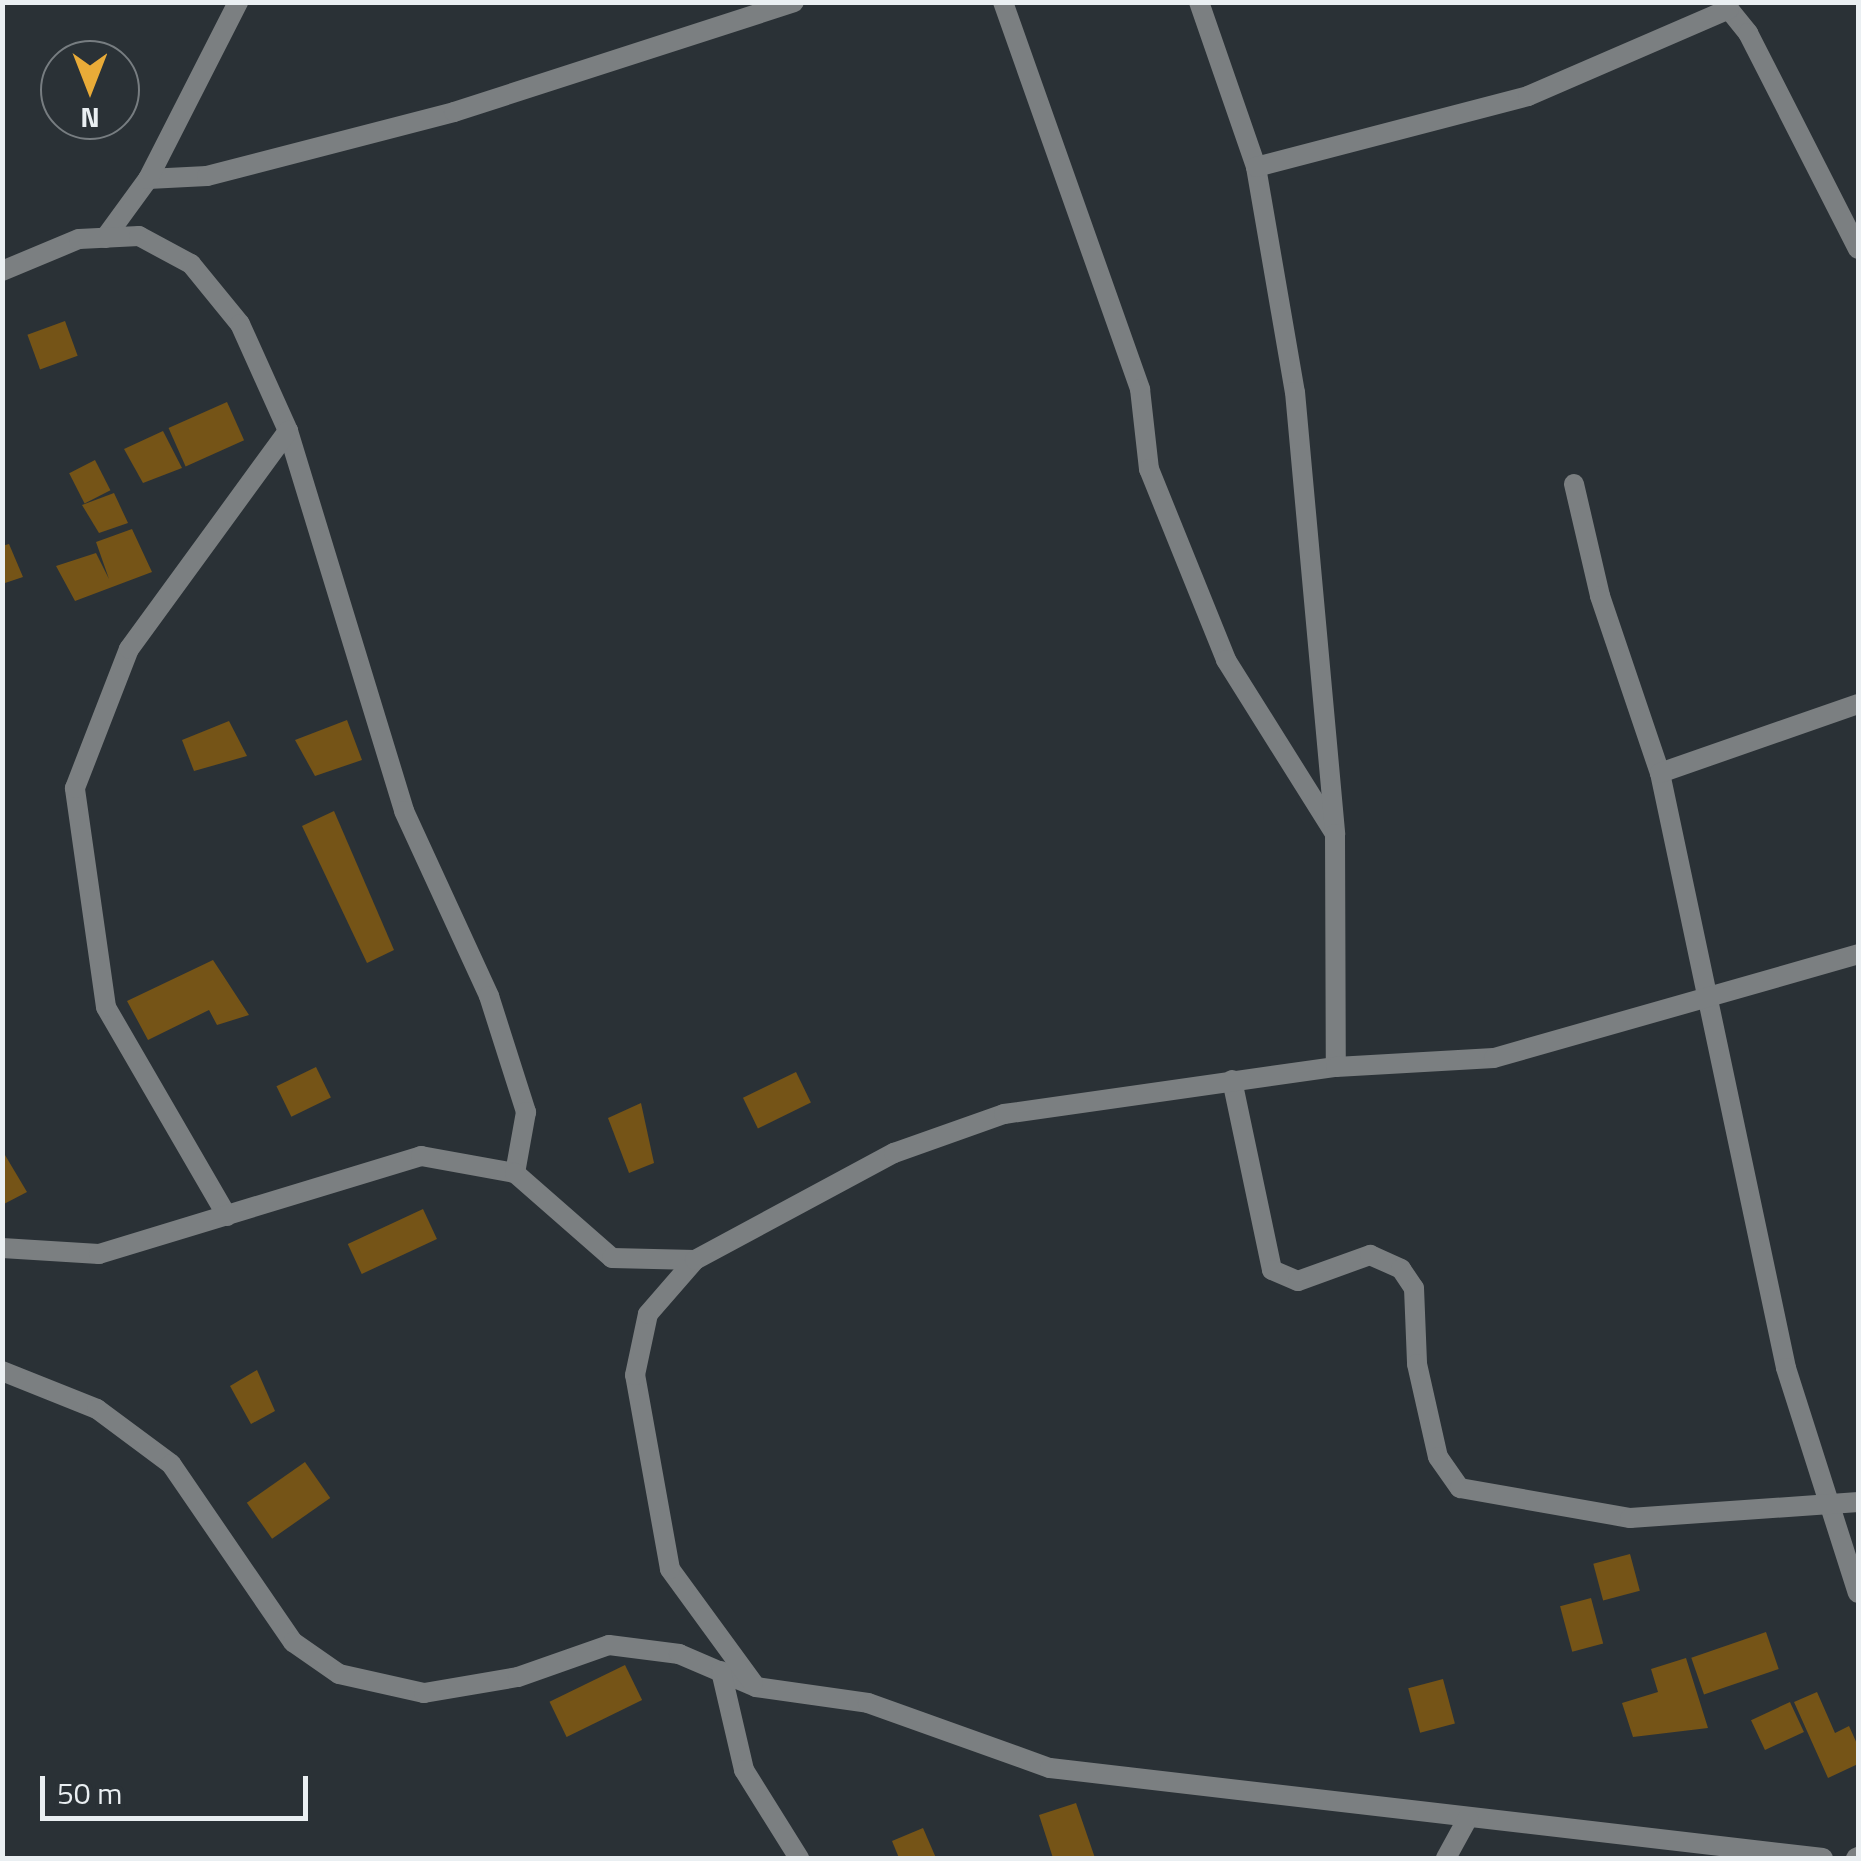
<!DOCTYPE html>
<html>
<head>
<meta charset="utf-8">
<style>
	body { margin:0 }
	#map { position:relative; width:1861px; height:1861px; overflow:hidden; background:#2a3136; font-family:"Titillium Web",sans-serif }
	div>[style] { position:absolute }
	.building>* { inset:0; background:#755417; transform-origin:0 0 }
	.minor>* { height:20px; margin:-10px; padding:0 10px; transform-origin:10px; border-radius:10px; background:#7b7f81 }
	span { translate:-50% -50%; white-space:nowrap; text-align:center; line-height:1.15; -webkit-text-stroke:8px #2a3136; paint-order:stroke }
	.frame { position:absolute; inset:0; border:5px solid #eaeff2; pointer-events:none }
	.north { position:absolute; left:40px; top:40px; width:100px; height:100px; box-sizing:border-box; background:#2a3136; border:2px solid #777d81; border-radius:50%; rotate:180deg; font-size:28px; font-weight:700; line-height:40px; text-align:center; color:#eaeff2 }
	.north::after { content:''; display:block; margin:auto; width:35px; height:45px; background:#e9ab38; clip-path:polygon(50% 0,100% 100%,50% 72%,0 100%) }
	.scale { position:absolute; left:40px; top:1776px; width:268px; height:45px; box-sizing:border-box; border:5px solid #eaeff2; border-top:0; padding-left:12px; font-size:30px; line-height:35px; white-space:nowrap; color:#eaeff2; -webkit-text-stroke:8px #2a3136; paint-order:stroke }
</style>
</head>
<body>
<div id="map">
	<div class="building">
		<div style="left:65px;top:321px;width:37px;height:40px;rotate:70deg"></div>
		<div style="left:227px;top:402px;width:42px;height:64px;rotate:66deg"></div>
		<div style="clip-path:polygon(163px 431px,182px 468px,143px 483px,124px 449px)"></div>
		<div style="left:95px;top:460px;width:34px;height:29px;rotate:63deg"></div>
		<div style="clip-path:polygon(114px 493px,128px 523px,99px 533px,82px 505px)"></div>
		<div style="clip-path:polygon(132px 529px,152px 572px,75px 601px,56px 566px,96px 553px,109px 579px,96px 542px)"></div>
		<div style="clip-path:polygon(9px 544px,23px 577px,2px 584px,2px 546px)"></div>
		<div style="clip-path:polygon(347px 720px,362px 760px,315px 776px,295px 740px)"></div>
		<div style="clip-path:polygon(229px 721px,247px 756px,194px 771px,182px 740px)"></div>
		<div style="clip-path:polygon(334px 811px,394px 950px,367px 963px,302px 826px)"></div>
		<div style="clip-path:polygon(213px 960px,249px 1015px,217px 1025px,209px 1010px,148px 1040px,127px 1001px)"></div>
		<div style="left:316px;top:1067px;width:34px;height:44px;rotate:64deg"></div>
		<div style="left:796px;top:1072px;width:34px;height:59px;rotate:64deg"></div>
		<div style="clip-path:polygon(641px 1103px,654px 1163px,629px 1173px,608px 1118px)"></div>
		<div style="clip-path:polygon(2px 1150px,27px 1192px,2px 1205px)"></div>
		<div style="left:423px;top:1209px;width:33px;height:83px;rotate:65deg"></div>
		<div style="clip-path:polygon(257px 1370px,275px 1411px,251px 1424px,230px 1386px)"></div>
		<div style="left:305px;top:1462px;width:44px;height:71px;rotate:55deg"></div>
		<div style="left:1630px;top:1554px;width:38px;height:38px;rotate:75deg"></div>
		<div style="left:1591px;top:1598px;width:47px;height:32px;rotate:75deg"></div>
		<div style="left:1766px;top:1632px;width:39px;height:79px;rotate:71deg"></div>
		<div style="clip-path:polygon(1686px 1658px,1708px 1728px,1633px 1737px,1622px 1703px,1658px 1692px,1651px 1669px)"></div>
		<div style="left:625px;top:1665px;width:39px;height:84px;rotate:64deg"></div>
		<div style="left:1443px;top:1679px;width:46px;height:36px;rotate:75deg"></div>
		<div style="clip-path:polygon(1817px 1692px,1835px 1733px,1849px 1726px,1858px 1746px,1858px 1764px,1828px 1778px,1794px 1702px)"></div>
		<div style="left:1790px;top:1702px;width:33px;height:43px;rotate:65deg"></div>
		<div style="clip-path:polygon(1076px 1803px,1095px 1858px,1053px 1858px,1039px 1815px)"></div>
		<div style="clip-path:polygon(923px 1828px,936px 1858px,899px 1858px,892px 1841px)"></div>
	</div>
	<div class="minor">
		<div style="left:1003px;top:2px;width:411px;rotate:70.5deg"></div>
		<div style="left:1140px;top:389px;width:81px;rotate:83.6deg"></div>
		<div style="left:1149px;top:469px;width:206px;rotate:68deg"></div>
		<div style="left:1226px;top:660px;width:203px;rotate:57.9deg"></div>
		<div style="left:1199px;top:2px;width:175px;rotate:70.9deg"></div>
		<div style="left:1256px;top:167px;width:228px;rotate:80.2deg"></div>
		<div style="left:1295px;top:392px;width:444px;rotate:84.8deg"></div>
		<div style="left:1335px;top:834px;width:233px;rotate:89.8deg"></div>
		<div style="left:1723px;top:2px;width:40px;rotate:51deg"></div>
		<div style="left:1748px;top:33px;width:242px;rotate:63deg"></div>
		<div style="left:1256px;top:167px;width:281px;rotate:-14.6deg"></div>
		<div style="left:1528px;top:96px;width:219px;rotate:-23.4deg"></div>
		<div style="left:148px;top:179px;width:59px;rotate:-2.9deg"></div>
		<div style="left:207px;top:176px;width:255px;rotate:-14.5deg"></div>
		<div style="left:454px;top:112px;width:357px;rotate:-17.9deg"></div>
		<div style="left:105px;top:238px;width:73px;rotate:-53.9deg"></div>
		<div style="left:148px;top:179px;width:199px;rotate:-63deg"></div>
		<div style="left:2px;top:271px;width:83px;rotate:-22.6deg"></div>
		<div style="left:79px;top:239px;width:60px;rotate:-2.9deg"></div>
		<div style="left:139px;top:236px;width:59px;rotate:28.3deg"></div>
		<div style="left:191px;top:264px;width:77px;rotate:50.8deg"></div>
		<div style="left:240px;top:324px;width:117px;rotate:65.8deg"></div>
		<div style="left:288px;top:431px;width:397px;rotate:73deg"></div>
		<div style="left:404px;top:811px;width:204px;rotate:65.3deg"></div>
		<div style="left:489px;top:996px;width:122px;rotate:72.3deg"></div>
		<div style="left:526px;top:1112px;width:62px;rotate:100.2deg"></div>
		<div style="left:1574px;top:484px;width:115px;rotate:76.9deg"></div>
		<div style="left:1600px;top:596px;width:187px;rotate:71.3deg"></div>
		<div style="left:1660px;top:773px;width:608px;rotate:78.04deg"></div>
		<div style="left:1786px;top:1368px;width:236px;rotate:72.3deg"></div>
		<div style="left:1660px;top:773px;width:210px;rotate:-19.2deg"></div>
		<div style="left:1232px;top:1080px;width:194px;rotate:78.1deg"></div>
		<div style="left:1272px;top:1270px;width:28px;rotate:23deg"></div>
		<div style="left:1298px;top:1281px;width:77px;rotate:-19.9deg"></div>
		<div style="left:1370px;top:1255px;width:34px;rotate:24deg"></div>
		<div style="left:1401px;top:1269px;width:23px;rotate:56deg"></div>
		<div style="left:1414px;top:1288px;width:76px;rotate:87.7deg"></div>
		<div style="left:1417px;top:1364px;width:95px;rotate:77.3deg"></div>
		<div style="left:1438px;top:1457px;width:38px;rotate:55deg"></div>
		<div style="left:1460px;top:1488px;width:173px;rotate:10deg"></div>
		<div style="left:1630px;top:1518px;width:229px;rotate:-4deg"></div>
		<div style="left:227px;top:1216px;width:241px;rotate:-120.1deg"></div>
		<div style="left:106px;top:1007px;width:221px;rotate:-98.1deg"></div>
		<div style="left:75px;top:788px;width:149px;rotate:-68.8deg"></div>
		<div style="left:129px;top:649px;width:270px;rotate:-53.9deg"></div>
		<div style="left:2px;top:1248px;width:97px;rotate:3.5deg"></div>
		<div style="left:99px;top:1254px;width:337px;rotate:-16.9deg"></div>
		<div style="left:421px;top:1156px;width:96px;rotate:10.3deg"></div>
		<div style="left:515px;top:1173px;width:129px;rotate:41.2deg"></div>
		<div style="left:612px;top:1258px;width:83px;rotate:1.4deg"></div>
		<div style="left:2px;top:1371px;width:102px;rotate:21.8deg"></div>
		<div style="left:97px;top:1409px;width:92px;rotate:36.6deg"></div>
		<div style="left:171px;top:1464px;width:216px;rotate:55.6deg"></div>
		<div style="left:293px;top:1642px;width:56px;rotate:34.8deg"></div>
		<div style="left:339px;top:1674px;width:87px;rotate:12.6deg"></div>
		<div style="left:424px;top:1693px;width:95px;rotate:-9.7deg"></div>
		<div style="left:518px;top:1677px;width:96px;rotate:-19.4deg"></div>
		<div style="left:609px;top:1645px;width:71px;rotate:7.3deg"></div>
		<div style="left:679px;top:1654px;width:84px;rotate:23.2deg"></div>
		<div style="left:756px;top:1687px;width:113px;rotate:8.1deg"></div>
		<div style="left:868px;top:1703px;width:193px;rotate:19.7deg"></div>
		<div style="left:1050px;top:1768px;width:778px;rotate:6.64deg"></div>
		<div style="left:721px;top:1671px;width:102px;rotate:76.9deg"></div>
		<div style="left:744px;top:1770px;width:104px;rotate:58deg"></div>
		<div style="left:753px;top:1683px;width:141px;rotate:-126.1deg"></div>
		<div style="left:670px;top:1569px;width:197px;rotate:-100.2deg"></div>
		<div style="left:635px;top:1375px;width:62px;rotate:-78deg"></div>
		<div style="left:648px;top:1314px;width:72px;rotate:-49deg"></div>
		<div style="left:695px;top:1260px;width:226px;rotate:-28.3deg"></div>
		<div style="left:894px;top:1153px;width:117px;rotate:-19.5deg"></div>
		<div style="left:1004px;top:1114px;width:335px;rotate:-8.1deg"></div>
		<div style="left:1336px;top:1067px;width:158px;rotate:-3.3deg"></div>
		<div style="left:1494px;top:1058px;width:379px;rotate:-15.9deg"></div>
		<div style="left:1446px;top:1858px;width:46px;rotate:-61.2deg"></div>
		<div style="left:1856px;top:1858px;width:2px;rotate:-27deg"></div>
	</div>
	<div class="frame"></div>
	<div class="north">N</div>
	<div class="scale">50 m</div>
</div>
</body>
</html>
